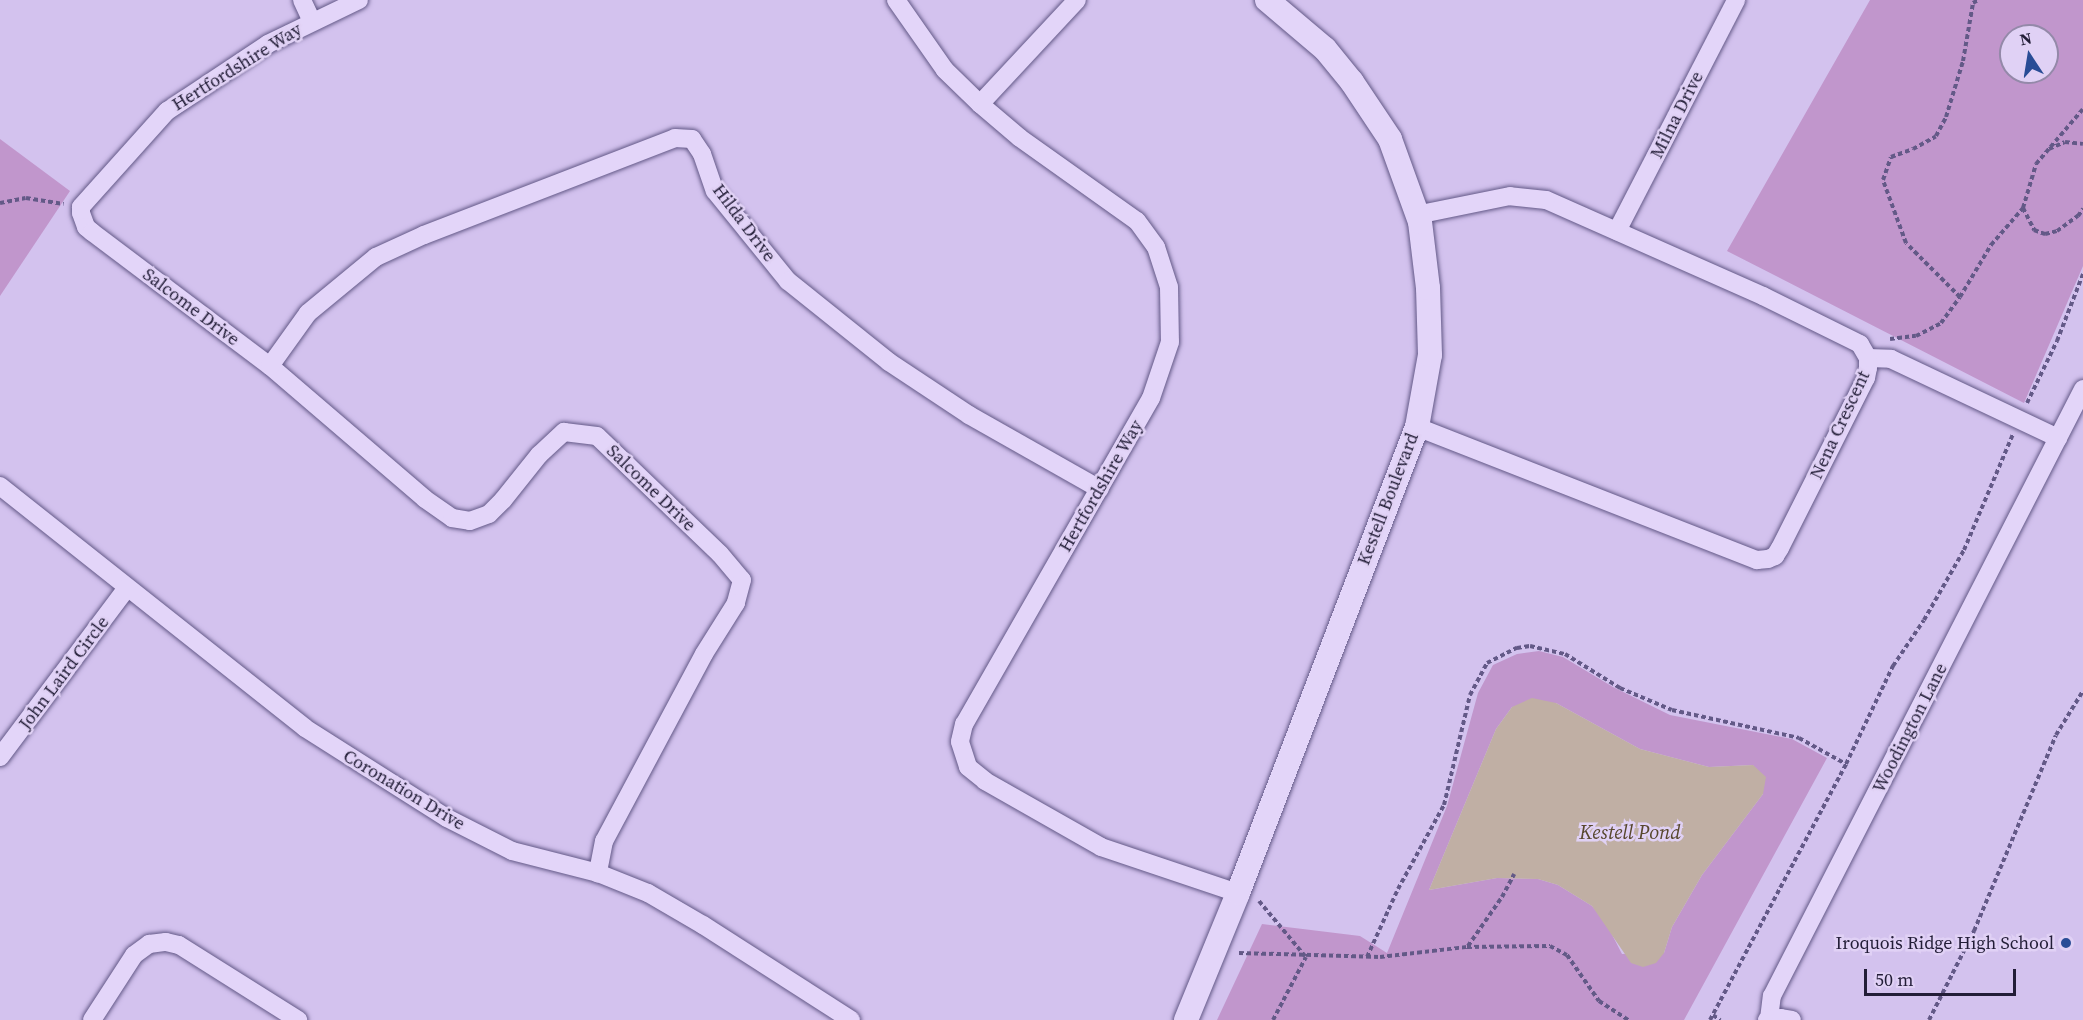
<!DOCTYPE html>
<html>
<head>
<meta charset="utf-8">
<style>
	body { margin:0 }
	#map { position:relative; width:2083px; height:1020px; overflow:hidden; background:#d3c2ee; font-family:"Source Serif 4",serif }
	div>[style] { position:absolute }
	.green>* { inset:0; background:#c196cc }
	.water>* { inset:0; background:#c0afa4 }
	.path>* { height:4px; margin-top:-2px; transform-origin:0; background:repeating-linear-gradient(90deg,#635987 0 4.5px,transparent 0 7.5px) }
	.roads { filter:drop-shadow(0 0 2px #635987) drop-shadow(0 0 2px #635987) }
	.minor>* { height:18px; margin:-9px; padding:0 9px; transform-origin:9px; border-radius:9px; background:#e3d5f9 }
	.tertiary>* { height:24px; margin:-12px; padding:0 12px; transform-origin:12px; border-radius:12px; background:#e3d5f9 }
	.dots>* { width:16px; height:16px; translate:-50% -50%; box-sizing:border-box; border:3px solid #e0d1f5; border-radius:50% }
	span { translate:-50% -50%; white-space:nowrap; text-align:center; line-height:1.15; -webkit-text-stroke:5px #e0d1f5; paint-order:stroke }
	.street-label { font-size:18px; color:#221d37 }
	.poi-label { font-size:18px; color:#221d37 }
	.right { translate:-100% -50%; text-align:right }
	.water-label { font-size:20px; color:#57472d; font-style:italic }
	.north { position:absolute; left:1999px; top:24px; width:60px; height:60px; box-sizing:border-box; background:#e0d1f5; border:2px solid #9489a9; border-radius:50%; rotate:348deg; font-size:16px; font-weight:700; line-height:24px; text-align:center; color:#221d37 }
	.north::after { content:''; display:block; margin:auto; width:21px; height:27px; background:#294c96; clip-path:polygon(50% 0,100% 100%,50% 72%,0 100%) }
	.scale { position:absolute; left:1864px; top:969px; width:152px; height:27px; box-sizing:border-box; border:3px solid #221d37; border-top:0; padding-left:8px; font-size:18px; line-height:21px; white-space:nowrap; color:#221d37; -webkit-text-stroke:4px #e0d1f5; paint-order:stroke }
</style>
</head>
<body>
<div id="map">
	<div class="green">
		<div style="clip-path:polygon(evenodd,1870px 0,2083px 0,2083px 266px,2024px 403px,1727px 251px,1870px 0,2011px 36px,2047px 36px,2047px 72px,2011px 72px,2011px 36px)"></div>
		<div style="clip-path:polygon(0 139px,70px 191px,0 296px)"></div>
		<div style="clip-path:polygon(evenodd,1539px 651px,1563px 657px,1613px 687px,1670px 715px,1792px 739px,1827px 758px,1684px 1020px,1217px 1020px,1262px 924px,1360px 936px,1387px 953px,1447px 806px,1478px 693px,1493px 665px,1517px 654px,1539px 651px,1556px 703px,1640px 749px,1709px 767px,1753px 765px,1763px 794px,1702px 875px,1672px 927px,1664px 953px,1622px 954px,1605px 921px,1592px 906px,1558px 885px,1538px 879px,1497px 878px,1429px 890px,1496px 729px,1512px 707px,1556px 703px)"></div>
	</div>
	<div class="water">
		<div style="clip-path:polygon(1532px 698px,1556px 703px,1640px 749px,1709px 767px,1753px 765px,1766px 777px,1763px 794px,1702px 875px,1672px 927px,1664px 953px,1656px 963px,1643px 967px,1631px 963px,1592px 906px,1558px 885px,1538px 879px,1497px 878px,1429px 890px,1496px 729px,1512px 707px)"></div>
	</div>
	<div class="path">
		<div style="left:2049px;top:149px;width:17px;rotate:-24deg"></div>
		<div style="left:2065px;top:142px;width:18px;rotate:6deg"></div>
		<div style="left:0;top:203px;width:26px;rotate:-11deg"></div>
		<div style="left:26px;top:198px;width:38px;rotate:9deg"></div>
		<div style="left:2023px;top:208px;width:25px;rotate:63deg"></div>
		<div style="left:2034px;top:230px;width:12px;rotate:20deg"></div>
		<div style="left:2045px;top:234px;width:12px;rotate:-14deg"></div>
		<div style="left:2057px;top:231px;width:26px;rotate:-36deg"></div>
		<div style="left:2078px;top:216px;width:9px;rotate:-54deg"></div>
		<div style="left:1960px;top:297px;width:61px;rotate:-59.2deg"></div>
		<div style="left:1991px;top:245px;width:49px;rotate:-49.1deg"></div>
		<div style="left:2023px;top:208px;width:46px;rotate:-73.5deg"></div>
		<div style="left:2036px;top:164px;width:72px;rotate:-49.5deg"></div>
		<div style="left:1890px;top:339px;width:26px;rotate:-7deg"></div>
		<div style="left:1916px;top:336px;width:28px;rotate:-27deg"></div>
		<div style="left:1941px;top:323px;width:32px;rotate:-54deg"></div>
		<div style="left:1960px;top:297px;width:76px;rotate:-135deg"></div>
		<div style="left:1906px;top:243px;width:67px;rotate:-110.1deg"></div>
		<div style="left:1883px;top:180px;width:24px;rotate:-71deg"></div>
		<div style="left:1891px;top:157px;width:23px;rotate:-20deg"></div>
		<div style="left:1913px;top:149px;width:26px;rotate:-29deg"></div>
		<div style="left:1936px;top:136px;width:21px;rotate:-62deg"></div>
		<div style="left:1946px;top:117px;width:59px;rotate:-73.1deg"></div>
		<div style="left:1963px;top:61px;width:59px;rotate:-80.2deg"></div>
		<div style="left:1973px;top:3px;width:6px;rotate:-31deg"></div>
		<div style="left:2027px;top:403px;width:69px;rotate:-64.2deg"></div>
		<div style="left:2057px;top:341px;width:72px;rotate:-68.8deg"></div>
		<div style="left:1259px;top:901px;width:72px;rotate:50.1deg"></div>
		<div style="left:1468px;top:946px;width:60px;rotate:-55.2deg"></div>
		<div style="left:1502px;top:897px;width:26px;rotate:-62deg"></div>
		<div style="left:1239px;top:953px;width:141px;rotate:1.6deg"></div>
		<div style="left:1380px;top:957px;width:88px;rotate:-6.6deg"></div>
		<div style="left:1467px;top:947px;width:83px;rotate:-0.7deg"></div>
		<div style="left:1550px;top:946px;width:19px;rotate:28deg"></div>
		<div style="left:1567px;top:955px;width:56px;rotate:55.2deg"></div>
		<div style="left:1599px;top:1001px;width:35px;rotate:33deg"></div>
		<div style="left:1367px;top:957px;width:75px;rotate:-65.5deg"></div>
		<div style="left:1398px;top:889px;width:96px;rotate:-61.3deg"></div>
		<div style="left:1444px;top:805px;width:113px;rotate:-76.7deg"></div>
		<div style="left:1470px;top:695px;width:36px;rotate:-62deg"></div>
		<div style="left:1487px;top:663px;width:34px;rotate:-27deg"></div>
		<div style="left:1517px;top:648px;width:13px;rotate:-9deg"></div>
		<div style="left:1530px;top:646px;width:36px;rotate:13deg"></div>
		<div style="left:1565px;top:654px;width:65px;rotate:31.7deg"></div>
		<div style="left:1620px;top:688px;width:56px;rotate:22.9deg"></div>
		<div style="left:1672px;top:710px;width:130px;rotate:12.4deg"></div>
		<div style="left:1799px;top:738px;width:54px;rotate:29deg"></div>
		<div style="left:1713px;top:1015px;width:9px;rotate:36deg"></div>
		<div style="left:1273px;top:1020px;width:71px;rotate:-62.4deg"></div>
		<div style="left:1710px;top:1020px;width:290px;rotate:-62deg"></div>
		<div style="left:1846px;top:764px;width:109px;rotate:-64.4deg"></div>
		<div style="left:1893px;top:666px;width:55px;rotate:-56deg"></div>
		<div style="left:1924px;top:620px;width:81px;rotate:-60.3deg"></div>
		<div style="left:1964px;top:550px;width:126px;rotate:-67.1deg"></div>
		<div style="left:1929px;top:1020px;width:100px;rotate:-63.2deg"></div>
		<div style="left:1974px;top:931px;width:212px;rotate:-67.3deg"></div>
		<div style="left:2056px;top:735px;width:52px;rotate:-58.5deg"></div>
	</div>
	<div class="roads">
		<div class="minor">
			<div style="left:302px;top:0;width:23px;rotate:65deg"></div>
			<div style="left:359px;top:0;width:101px;rotate:154.2deg"></div>
			<div style="left:268px;top:44px;width:121px;rotate:146.4deg"></div>
			<div style="left:167px;top:111px;width:129px;rotate:131.9deg"></div>
			<div style="left:81px;top:207px;width:6px;rotate:90deg"></div>
			<div style="left:81px;top:213px;width:15px;rotate:70deg"></div>
			<div style="left:86px;top:227px;width:8px;rotate:40deg"></div>
			<div style="left:92px;top:232px;width:223px;rotate:37deg"></div>
			<div style="left:270px;top:366px;width:204px;rotate:40.6deg"></div>
			<div style="left:425px;top:499px;width:33px;rotate:35deg"></div>
			<div style="left:452px;top:518px;width:18px;rotate:9deg"></div>
			<div style="left:470px;top:521px;width:20px;rotate:-20deg"></div>
			<div style="left:489px;top:514px;width:20px;rotate:-45deg"></div>
			<div style="left:503px;top:500px;width:58px;rotate:-51.3deg"></div>
			<div style="left:539px;top:455px;width:34px;rotate:-43deg"></div>
			<div style="left:564px;top:432px;width:33px;rotate:7deg"></div>
			<div style="left:597px;top:436px;width:170px;rotate:43.8deg"></div>
			<div style="left:720px;top:554px;width:34px;rotate:50deg"></div>
			<div style="left:742px;top:580px;width:24px;rotate:105deg"></div>
			<div style="left:736px;top:603px;width:60px;rotate:122.1deg"></div>
			<div style="left:704px;top:654px;width:212px;rotate:118.1deg"></div>
			<div style="left:604px;top:841px;width:33px;rotate:101deg"></div>
			<div style="left:896px;top:0;width:85px;rotate:55deg"></div>
			<div style="left:945px;top:70px;width:49px;rotate:44.2deg"></div>
			<div style="left:980px;top:104px;width:52px;rotate:40.4deg"></div>
			<div style="left:1020px;top:138px;width:143px;rotate:35.4deg"></div>
			<div style="left:1137px;top:221px;width:32px;rotate:54deg"></div>
			<div style="left:1156px;top:247px;width:42px;rotate:72deg"></div>
			<div style="left:1169px;top:287px;width:55px;rotate:89deg"></div>
			<div style="left:1170px;top:342px;width:59px;rotate:108.7deg"></div>
			<div style="left:1151px;top:398px;width:376px;rotate:119.8deg"></div>
			<div style="left:964px;top:724px;width:18px;rotate:103deg"></div>
			<div style="left:960px;top:742px;width:26px;rotate:72deg"></div>
			<div style="left:968px;top:767px;width:22px;rotate:39deg"></div>
			<div style="left:985px;top:781px;width:133px;rotate:29.6deg"></div>
			<div style="left:1101px;top:847px;width:145px;rotate:18.6deg"></div>
			<div style="left:980px;top:104px;width:142px;rotate:-47deg"></div>
			<div style="left:1617px;top:231px;width:260px;rotate:-62.7deg"></div>
			<div style="left:1868px;top:358px;width:23px;rotate:2deg"></div>
			<div style="left:1891px;top:359px;width:185px;rotate:25.3deg"></div>
			<div style="left:270px;top:366px;width:65px;rotate:-54.4deg"></div>
			<div style="left:308px;top:313px;width:88px;rotate:-39.5deg"></div>
			<div style="left:376px;top:257px;width:53px;rotate:-24.6deg"></div>
			<div style="left:424px;top:235px;width:269px;rotate:-21.1deg"></div>
			<div style="left:675px;top:138px;width:17px;rotate:3deg"></div>
			<div style="left:692px;top:139px;width:18px;rotate:56deg"></div>
			<div style="left:702px;top:154px;width:39px;rotate:71deg"></div>
			<div style="left:715px;top:191px;width:116px;rotate:51deg"></div>
			<div style="left:788px;top:281px;width:129px;rotate:38.7deg"></div>
			<div style="left:889px;top:362px;width:96px;rotate:33.5deg"></div>
			<div style="left:969px;top:415px;width:150px;rotate:29.5deg"></div>
			<div style="left:1417px;top:427px;width:365px;rotate:21.4deg"></div>
			<div style="left:1757px;top:560px;width:11px;rotate:-5deg"></div>
			<div style="left:1768px;top:559px;width:8px;rotate:-23deg"></div>
			<div style="left:1775px;top:556px;width:9px;rotate:-58deg"></div>
			<div style="left:1780px;top:548px;width:191px;rotate:-63.2deg"></div>
			<div style="left:1866px;top:378px;width:10px;rotate:-79deg"></div>
			<div style="left:1868px;top:368px;width:10px;rotate:-90deg"></div>
			<div style="left:1868px;top:358px;width:16px;rotate:-120deg"></div>
			<div style="left:1860px;top:344px;width:108px;rotate:-153.7deg"></div>
			<div style="left:1763px;top:296px;width:237px;rotate:-156.1deg"></div>
			<div style="left:1546px;top:200px;width:36px;rotate:-174deg"></div>
			<div style="left:1510px;top:196px;width:95px;rotate:168.5deg"></div>
			<div style="left:0;top:486px;width:389px;rotate:38.4deg"></div>
			<div style="left:305px;top:728px;width:168px;rotate:32.4deg"></div>
			<div style="left:447px;top:818px;width:73px;rotate:26.9deg"></div>
			<div style="left:512px;top:851px;width:89px;rotate:14.3deg"></div>
			<div style="left:598px;top:873px;width:54px;rotate:21.8deg"></div>
			<div style="left:648px;top:893px;width:64px;rotate:30.2deg"></div>
			<div style="left:703px;top:925px;width:176px;rotate:32.7deg"></div>
			<div style="left:0;top:757px;width:211px;rotate:-53.1deg"></div>
			<div style="left:1769px;top:1019px;width:23px;rotate:-83deg"></div>
			<div style="left:1772px;top:996px;width:682px;rotate:-62.87deg"></div>
			<div style="left:92px;top:1020px;width:77px;rotate:-57.1deg"></div>
			<div style="left:134px;top:955px;width:19px;rotate:-36deg"></div>
			<div style="left:149px;top:944px;width:17px;rotate:-7deg"></div>
			<div style="left:166px;top:942px;width:13px;rotate:13deg"></div>
			<div style="left:179px;top:945px;width:141px;rotate:32.2deg"></div>
			<div style="left:1767px;top:1020px;width:14px;rotate:-8deg"></div>
			<div style="left:1781px;top:1018px;width:11px;rotate:10deg"></div>
		</div>
		<div class="tertiary">
			<div style="left:1186px;top:1020px;width:137px;rotate:-67.7deg"></div>
			<div style="left:1238px;top:893px;width:499px;rotate:-69deg"></div>
			<div style="left:1417px;top:427px;width:73px;rotate:-79.8deg"></div>
			<div style="left:1430px;top:355px;width:67px;rotate:-91.7deg"></div>
			<div style="left:1428px;top:288px;width:66px;rotate:-96.9deg"></div>
			<div style="left:1420px;top:222px;width:88px;rotate:-109.9deg"></div>
			<div style="left:1390px;top:139px;width:69px;rotate:-123.7deg"></div>
			<div style="left:1352px;top:82px;width:43px;rotate:-129.3deg"></div>
			<div style="left:1325px;top:49px;width:76px;rotate:-139.8deg"></div>
		</div>
	</div>
	<div class="dots">
		<div style="left:2066px;top:943px;background:#294c96"></div>
	</div>
	<div class="street-label">
		<span style="left:237px;top:67px;rotate:-32deg">Hertfordshire Way</span>
		<span style="left:1677px;top:115px;rotate:-63deg">Milna Drive</span>
		<span style="left:744px;top:223px;rotate:53deg">Hilda Drive</span>
		<span style="left:191px;top:307px;rotate:37deg">Salcome Drive</span>
		<span style="left:1840px;top:425px;rotate:-65deg">Nena Crescent</span>
		<span style="left:1101px;top:486px;rotate:-60deg">Hertfordshire Way</span>
		<span style="left:651px;top:488px;rotate:44deg">Salcome Drive</span>
		<span style="left:1388px;top:499px;rotate:-69deg">Kestell Boulevard</span>
		<span style="left:64px;top:673px;rotate:-53deg">John Laird Circle</span>
		<span style="left:1910px;top:728px;rotate:-63deg">Woodington Lane</span>
		<span style="left:404px;top:790px;rotate:31deg">Coronation Drive</span>
	</div>
	<div class="poi-label">
		<span class="right" style="left:2054px;top:943px">Iroquois Ridge High School</span>
	</div>
	<div class="water-label">
		<span style="left:1630px;top:832px">Kestell Pond</span>
	</div>
	<div class="north">N</div>
	<div class="scale">50 m</div>
</div>
</body>
</html>
